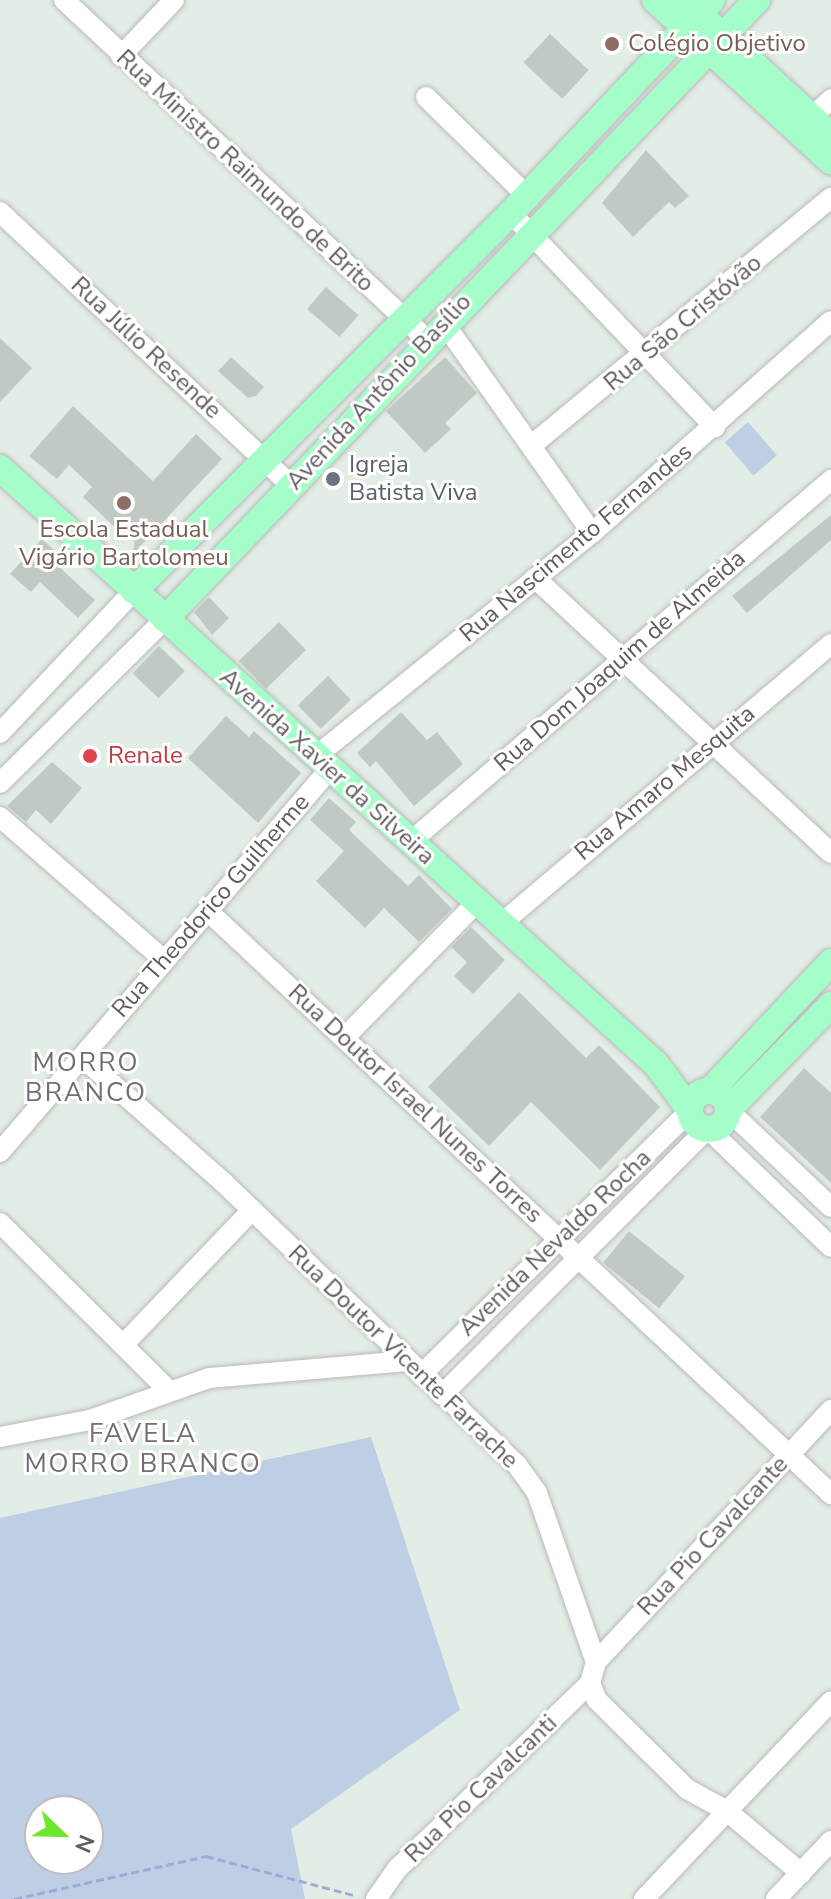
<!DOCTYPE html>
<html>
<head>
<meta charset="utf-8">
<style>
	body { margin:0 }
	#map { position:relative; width:831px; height:1899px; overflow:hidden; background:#e1ede5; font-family:"Nunito Sans",sans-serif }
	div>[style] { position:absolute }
	.green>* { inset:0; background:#becfe5; transform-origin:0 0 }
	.building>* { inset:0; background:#c0cac3; transform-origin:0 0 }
	.path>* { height:3px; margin-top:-1.5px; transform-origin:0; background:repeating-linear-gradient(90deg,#a1aad6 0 8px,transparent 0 12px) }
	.roads { filter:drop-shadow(0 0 2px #beb7bc) drop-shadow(0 0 2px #beb7bc) }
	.minor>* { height:20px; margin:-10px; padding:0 10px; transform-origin:10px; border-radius:10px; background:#fff }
	.major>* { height:26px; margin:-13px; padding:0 13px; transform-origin:13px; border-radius:13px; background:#a5fec9 }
	.major>.ring { margin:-13px; padding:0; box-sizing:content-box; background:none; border:26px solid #a5fec9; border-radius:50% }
	.dots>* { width:22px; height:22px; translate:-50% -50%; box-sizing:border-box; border:4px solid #fff; border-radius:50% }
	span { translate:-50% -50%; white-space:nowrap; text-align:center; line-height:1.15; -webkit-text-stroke:6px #fff; paint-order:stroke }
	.education-label { font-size:24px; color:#785e54 }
	.left { translate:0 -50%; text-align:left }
	.street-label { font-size:24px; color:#625a61 }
	.worship-label { font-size:24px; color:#5b616d }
	.health-label { font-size:24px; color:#be3a42 }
	.neighbourhood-label { font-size:26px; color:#746b74; letter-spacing:2px }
	.north { position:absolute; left:24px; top:1795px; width:80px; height:80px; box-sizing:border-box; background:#fff; border:2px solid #c0bdc0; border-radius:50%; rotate:113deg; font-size:22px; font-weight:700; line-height:32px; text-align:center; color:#625a61 }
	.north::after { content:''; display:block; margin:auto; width:28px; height:36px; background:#70e72d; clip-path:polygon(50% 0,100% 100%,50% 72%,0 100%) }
</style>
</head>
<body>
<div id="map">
	<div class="green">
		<div style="left:748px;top:422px;width:44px;height:31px;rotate:49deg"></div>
		<div style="clip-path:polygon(evenodd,371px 1437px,460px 1710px,291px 1829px,305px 1899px,0 1899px,0 1518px,371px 1437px,88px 1811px,88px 1859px,40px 1859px,40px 1811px,88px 1811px)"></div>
	</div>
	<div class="building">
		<div style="left:550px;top:34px;width:53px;height:39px;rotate:43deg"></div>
		<div style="clip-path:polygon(646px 150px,689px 196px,675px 208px,669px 202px,633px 237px,602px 203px)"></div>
		<div style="left:326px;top:287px;width:43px;height:29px;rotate:41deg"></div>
		<div style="clip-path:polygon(0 338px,32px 368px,0 402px)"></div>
		<div style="clip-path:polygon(231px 357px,264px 387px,256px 396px,248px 398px,218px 371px)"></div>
		<div style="clip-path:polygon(445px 357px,477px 393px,445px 423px,451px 429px,425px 453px,386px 411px)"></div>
		<div style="clip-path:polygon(73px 406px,153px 481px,196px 434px,222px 459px,133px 554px,135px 537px,124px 536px,83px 497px,92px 487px,69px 465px,57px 479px,29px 456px)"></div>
		<div style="clip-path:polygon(831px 515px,831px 540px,747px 613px,732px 596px)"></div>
		<div style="clip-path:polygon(42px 539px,62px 557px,56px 564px,95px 600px,78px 618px,40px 582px,31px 592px,10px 574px)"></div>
		<div style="clip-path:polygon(209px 597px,229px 618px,212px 635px,194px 612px)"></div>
		<div style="left:279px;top:622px;width:39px;height:56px;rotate:46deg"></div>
		<div style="left:159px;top:646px;width:36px;height:38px;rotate:44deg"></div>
		<div style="left:328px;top:676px;width:33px;height:42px;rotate:46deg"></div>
		<div style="clip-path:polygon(401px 712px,427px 740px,437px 732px,463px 764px,414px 806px,376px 761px,370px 767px,357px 753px)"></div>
		<div style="clip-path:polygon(226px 716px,249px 737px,254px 731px,301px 773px,258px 823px,188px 758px)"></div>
		<div style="clip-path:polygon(52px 762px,82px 788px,51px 824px,36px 810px,26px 822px,7px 806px)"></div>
		<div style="clip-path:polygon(329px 798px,356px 822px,349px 830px,408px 886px,419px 875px,452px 909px,419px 942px,384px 908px,365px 928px,316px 881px,344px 851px,310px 820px)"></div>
		<div style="clip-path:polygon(471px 927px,505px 960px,473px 994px,454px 976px,467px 962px,451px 947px)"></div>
		<div style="clip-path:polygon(519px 992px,586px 1058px,599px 1045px,660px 1107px,600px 1170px,531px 1102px,489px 1146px,428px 1087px)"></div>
		<div style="clip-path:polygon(804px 1068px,831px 1093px,831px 1183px,760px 1117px)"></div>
		<div style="left:629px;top:1231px;width:72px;height:41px;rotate:39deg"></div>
	</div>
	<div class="path">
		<div style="left:14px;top:1899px;width:197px;rotate:-12.6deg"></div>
		<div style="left:206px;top:1856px;width:156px;rotate:14.8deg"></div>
	</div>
	<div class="roads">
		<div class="minor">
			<div style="left:64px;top:0;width:497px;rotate:43.1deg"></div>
			<div style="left:121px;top:56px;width:77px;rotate:-46.6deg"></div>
			<div style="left:426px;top:97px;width:141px;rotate:44.4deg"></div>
			<div style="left:812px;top:117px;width:26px;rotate:-43deg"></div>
			<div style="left:0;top:212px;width:399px;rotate:43.2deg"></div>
			<div style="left:511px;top:213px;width:296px;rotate:46.4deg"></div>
			<div style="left:444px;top:323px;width:257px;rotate:54.8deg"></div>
			<div style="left:532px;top:445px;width:388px;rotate:-39.6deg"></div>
			<div style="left:535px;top:578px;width:404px;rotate:42.9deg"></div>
			<div style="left:0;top:733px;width:195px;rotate:-46.7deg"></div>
			<div style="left:315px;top:757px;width:356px;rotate:-39deg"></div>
			<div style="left:592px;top:533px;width:319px;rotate:-41.6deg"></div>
			<div style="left:0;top:783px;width:233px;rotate:-44.8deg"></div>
			<div style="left:0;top:817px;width:218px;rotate:41.1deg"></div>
			<div style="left:409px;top:843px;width:557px;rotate:-40.7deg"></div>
			<div style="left:209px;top:912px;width:852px;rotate:43.1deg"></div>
			<div style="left:501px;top:924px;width:433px;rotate:-40.3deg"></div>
			<div style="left:344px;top:1038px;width:189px;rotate:-45.6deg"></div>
			<div style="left:82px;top:1057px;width:188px;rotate:41.6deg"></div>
			<div style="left:223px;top:1182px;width:408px;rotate:43.9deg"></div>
			<div style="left:517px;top:1465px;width:34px;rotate:54deg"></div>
			<div style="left:537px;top:1493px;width:179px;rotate:70.8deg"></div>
			<div style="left:596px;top:1662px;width:22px;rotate:106deg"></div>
			<div style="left:590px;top:1683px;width:18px;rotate:68deg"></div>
			<div style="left:597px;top:1700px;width:127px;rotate:44.7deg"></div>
			<div style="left:687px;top:1789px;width:46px;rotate:28.8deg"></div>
			<div style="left:727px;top:1811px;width:97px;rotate:40deg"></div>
			<div style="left:728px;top:1110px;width:141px;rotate:43.3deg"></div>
			<div style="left:708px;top:1129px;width:170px;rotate:43.8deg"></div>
			<div style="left:0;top:1152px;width:504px;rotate:-49.26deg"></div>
			<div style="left:0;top:1223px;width:235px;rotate:44.8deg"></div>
			<div style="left:123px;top:1345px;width:187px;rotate:-46.3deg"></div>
			<div style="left:421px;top:1375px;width:377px;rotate:-44.5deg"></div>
			<div style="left:442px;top:1395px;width:375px;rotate:-45.1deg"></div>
			<div style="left:0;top:1437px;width:92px;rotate:-10.7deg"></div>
			<div style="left:90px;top:1420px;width:126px;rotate:-19.4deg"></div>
			<div style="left:209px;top:1378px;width:198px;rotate:-4.9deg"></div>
			<div style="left:596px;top:1662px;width:345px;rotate:-47deg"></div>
			<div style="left:376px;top:1899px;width:37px;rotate:-55deg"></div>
			<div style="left:397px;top:1869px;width:268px;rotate:-43.9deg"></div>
			<div style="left:644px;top:1899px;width:272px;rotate:-46.6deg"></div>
			<div style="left:776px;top:1899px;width:80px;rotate:-46.5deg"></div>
		</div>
		<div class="major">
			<div style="left:655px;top:0;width:239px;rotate:42.5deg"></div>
			<div style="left:684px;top:0;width:200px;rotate:42.6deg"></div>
			<div style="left:0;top:468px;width:886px;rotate:42.26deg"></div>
			<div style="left:656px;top:1064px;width:57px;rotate:53.5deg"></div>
			<div style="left:134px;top:591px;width:534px;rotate:-45.08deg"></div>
			<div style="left:511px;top:213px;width:293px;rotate:-46.7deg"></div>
			<div style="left:165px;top:619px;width:857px;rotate:-46.28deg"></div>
			<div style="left:710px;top:1091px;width:177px;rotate:-46.8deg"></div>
			<div class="ring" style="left:690px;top:1091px;width:12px;height:12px"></div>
			<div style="left:728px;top:1110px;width:147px;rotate:-45.6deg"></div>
		</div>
	</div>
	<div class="dots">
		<div style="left:612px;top:44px;background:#8d6e63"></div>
		<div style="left:333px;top:479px;background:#6b7280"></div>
		<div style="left:124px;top:503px;background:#8d6e63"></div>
		<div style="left:90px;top:756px;background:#e0444e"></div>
	</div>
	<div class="education-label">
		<span class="left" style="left:628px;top:44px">Colégio Objetivo</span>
		<span style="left:124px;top:544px">Escola Estadual<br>Vigário Bartolomeu</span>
	</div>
	<div class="street-label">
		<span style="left:245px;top:171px;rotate:43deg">Rua Ministro Raimundo de Brito</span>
		<span style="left:683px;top:323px;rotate:-40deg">Rua São Cristóvão</span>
		<span style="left:146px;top:348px;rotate:43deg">Rua Júlio Resende</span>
		<span style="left:379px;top:392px;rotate:-47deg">Avenida Antônio Basílio</span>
		<span style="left:576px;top:543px;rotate:-40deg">Rua Nascimento Fernandes</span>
		<span style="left:620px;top:661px;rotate:-41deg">Rua Dom Joaquim de Almeida</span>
		<span style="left:327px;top:767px;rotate:42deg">Avenida Xavier da Silveira</span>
		<span style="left:665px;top:783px;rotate:-40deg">Rua Amaro Mesquita</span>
		<span style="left:211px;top:906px;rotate:-49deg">Rua Theodorico Guilherme</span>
		<span style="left:415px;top:1104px;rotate:43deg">Rua Doutor Israel Nunes Torres</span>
		<span style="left:555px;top:1243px;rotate:-44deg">Avenida Nevaldo Rocha</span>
		<span style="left:403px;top:1357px;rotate:44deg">Rua Doutor Vicente Farrache</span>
		<span style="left:713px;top:1536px;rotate:-47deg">Rua Pio Cavalcante</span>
		<span style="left:481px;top:1789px;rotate:-44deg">Rua Pio Cavalcanti</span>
	</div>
	<div class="worship-label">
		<span class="left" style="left:349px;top:479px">Igreja<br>Batista Viva</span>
	</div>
	<div class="health-label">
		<span class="left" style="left:108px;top:756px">Renale</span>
	</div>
	<div class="neighbourhood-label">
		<span style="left:86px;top:1078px">MORRO<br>BRANCO</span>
		<span style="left:143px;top:1449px">FAVELA<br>MORRO BRANCO</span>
	</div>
	<div class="north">N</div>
</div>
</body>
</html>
